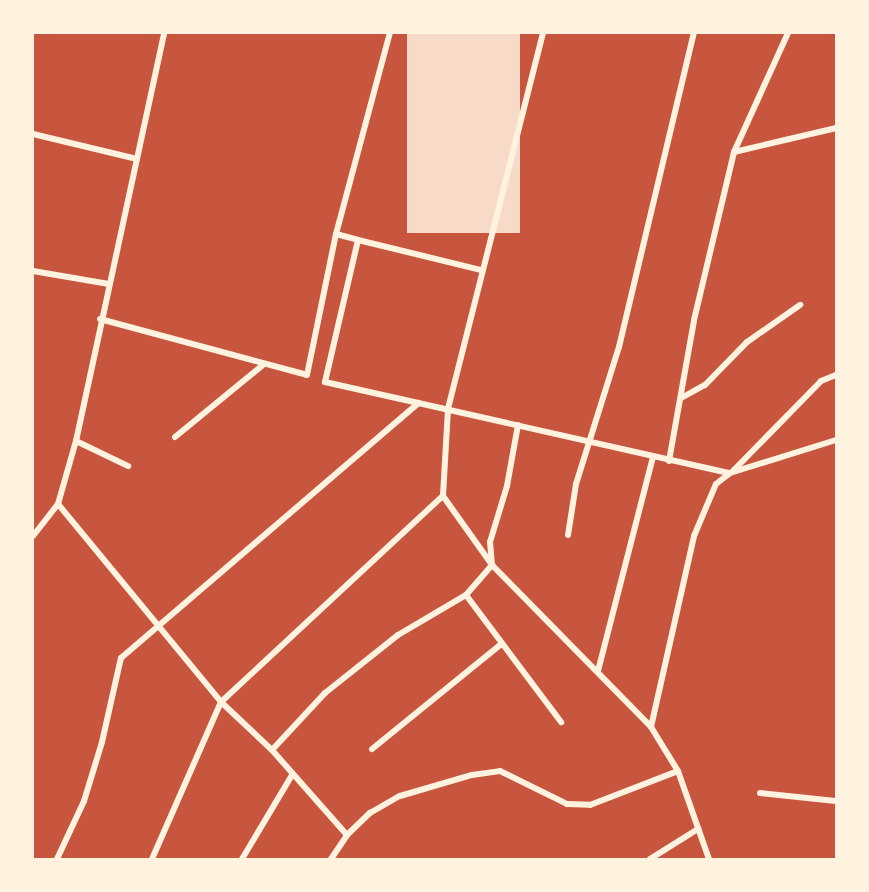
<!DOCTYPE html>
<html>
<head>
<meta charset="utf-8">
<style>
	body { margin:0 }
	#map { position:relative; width:869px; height:892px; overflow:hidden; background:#c8553d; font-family:"Work Sans",sans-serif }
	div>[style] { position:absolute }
	.building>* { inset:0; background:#f7dbc8; transform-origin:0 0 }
	.minor>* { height:6px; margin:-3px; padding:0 3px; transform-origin:3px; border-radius:3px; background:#fff3e0 }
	span { translate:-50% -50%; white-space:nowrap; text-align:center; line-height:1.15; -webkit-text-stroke:5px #fff3e0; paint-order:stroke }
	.frame { position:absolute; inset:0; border:34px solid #fff3e0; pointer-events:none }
</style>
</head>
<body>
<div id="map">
	<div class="building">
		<div style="left:407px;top:33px;width:113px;height:200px"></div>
	</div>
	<div class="minor">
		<div style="left:543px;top:33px;width:388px;rotate:104.2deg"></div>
		<div style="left:448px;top:409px;width:87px;rotate:93.3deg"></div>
		<div style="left:443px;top:496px;width:85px;rotate:54.6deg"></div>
		<div style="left:492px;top:565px;width:227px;rotate:45.5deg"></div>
		<div style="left:651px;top:727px;width:52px;rotate:58.5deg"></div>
		<div style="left:678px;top:771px;width:93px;rotate:70.6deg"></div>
		<div style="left:33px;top:134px;width:107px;rotate:13.5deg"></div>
		<div style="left:734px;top:152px;width:105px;rotate:-13.2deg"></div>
		<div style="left:336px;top:234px;width:23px;rotate:15deg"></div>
		<div style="left:358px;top:240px;width:146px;rotate:103.1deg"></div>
		<div style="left:325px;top:382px;width:415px;rotate:12.7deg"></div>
		<div style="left:358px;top:240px;width:127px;rotate:13.7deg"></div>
		<div style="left:33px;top:271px;width:77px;rotate:9.7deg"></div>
		<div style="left:100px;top:319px;width:214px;rotate:15.1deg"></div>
		<div style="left:307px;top:375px;width:144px;rotate:-78.4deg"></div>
		<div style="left:336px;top:234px;width:208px;rotate:-75deg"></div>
		<div style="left:683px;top:397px;width:25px;rotate:-29deg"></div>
		<div style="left:705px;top:385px;width:60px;rotate:-45.7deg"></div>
		<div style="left:747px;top:342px;width:65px;rotate:-34.9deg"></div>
		<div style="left:175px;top:437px;width:114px;rotate:-39.3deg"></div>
		<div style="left:76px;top:441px;width:58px;rotate:25.7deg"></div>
		<div style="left:669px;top:461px;width:143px;rotate:-79.9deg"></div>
		<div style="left:694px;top:320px;width:173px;rotate:-76.6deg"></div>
		<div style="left:734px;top:152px;width:131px;rotate:-65.6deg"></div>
		<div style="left:732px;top:472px;width:127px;rotate:-45.6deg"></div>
		<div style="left:821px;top:381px;width:16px;rotate:-22deg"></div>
		<div style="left:58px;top:504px;width:256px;rotate:50.5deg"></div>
		<div style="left:221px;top:702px;width:70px;rotate:43.3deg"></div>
		<div style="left:272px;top:750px;width:113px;rotate:48.6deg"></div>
		<div style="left:568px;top:535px;width:52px;rotate:-81.1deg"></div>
		<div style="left:576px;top:484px;width:144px;rotate:-72.6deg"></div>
		<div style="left:619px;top:347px;width:323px;rotate:-76.6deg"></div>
		<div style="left:33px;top:536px;width:41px;rotate:-52deg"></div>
		<div style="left:58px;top:504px;width:66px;rotate:-74.1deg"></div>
		<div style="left:76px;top:441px;width:417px;rotate:-77.8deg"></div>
		<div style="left:466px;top:595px;width:159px;rotate:53.2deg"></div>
		<div style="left:598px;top:671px;width:221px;rotate:-75.6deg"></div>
		<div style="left:651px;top:727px;width:196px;rotate:-77.3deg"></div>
		<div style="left:694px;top:536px;width:56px;rotate:-67.1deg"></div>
		<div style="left:716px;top:484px;width:18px;rotate:-38deg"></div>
		<div style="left:730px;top:473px;width:111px;rotate:-17.3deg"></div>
		<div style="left:372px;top:749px;width:166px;rotate:-39.1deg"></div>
		<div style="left:272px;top:750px;width:78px;rotate:-47.1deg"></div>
		<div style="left:325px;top:693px;width:93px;rotate:-38.5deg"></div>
		<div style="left:398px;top:635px;width:79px;rotate:-30.5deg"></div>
		<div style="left:466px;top:595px;width:40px;rotate:-49deg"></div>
		<div style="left:492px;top:565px;width:23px;rotate:-95deg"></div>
		<div style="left:490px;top:542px;width:59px;rotate:-73.1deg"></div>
		<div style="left:507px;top:486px;width:62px;rotate:-79.8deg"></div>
		<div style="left:760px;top:793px;width:76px;rotate:6deg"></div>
		<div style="left:57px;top:859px;width:64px;rotate:-65deg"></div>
		<div style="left:84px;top:801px;width:62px;rotate:-73deg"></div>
		<div style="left:102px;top:742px;width:86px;rotate:-77.3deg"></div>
		<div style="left:121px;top:658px;width:392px;rotate:-40.6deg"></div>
		<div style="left:152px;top:859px;width:171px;rotate:-66.3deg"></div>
		<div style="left:221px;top:702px;width:303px;rotate:-42.9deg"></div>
		<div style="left:242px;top:859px;width:98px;rotate:-59.2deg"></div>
		<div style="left:331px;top:859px;width:29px;rotate:-56deg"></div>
		<div style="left:347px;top:835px;width:32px;rotate:-44deg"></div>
		<div style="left:370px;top:813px;width:34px;rotate:-30deg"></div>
		<div style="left:400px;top:796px;width:75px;rotate:-16.3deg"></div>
		<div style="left:472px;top:775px;width:28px;rotate:-8deg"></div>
		<div style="left:500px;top:771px;width:75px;rotate:26.2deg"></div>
		<div style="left:567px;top:804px;width:23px;rotate:2deg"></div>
		<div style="left:590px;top:805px;width:94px;rotate:-21.1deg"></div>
		<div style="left:650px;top:859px;width:57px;rotate:-32deg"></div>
	</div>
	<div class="frame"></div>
</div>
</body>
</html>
